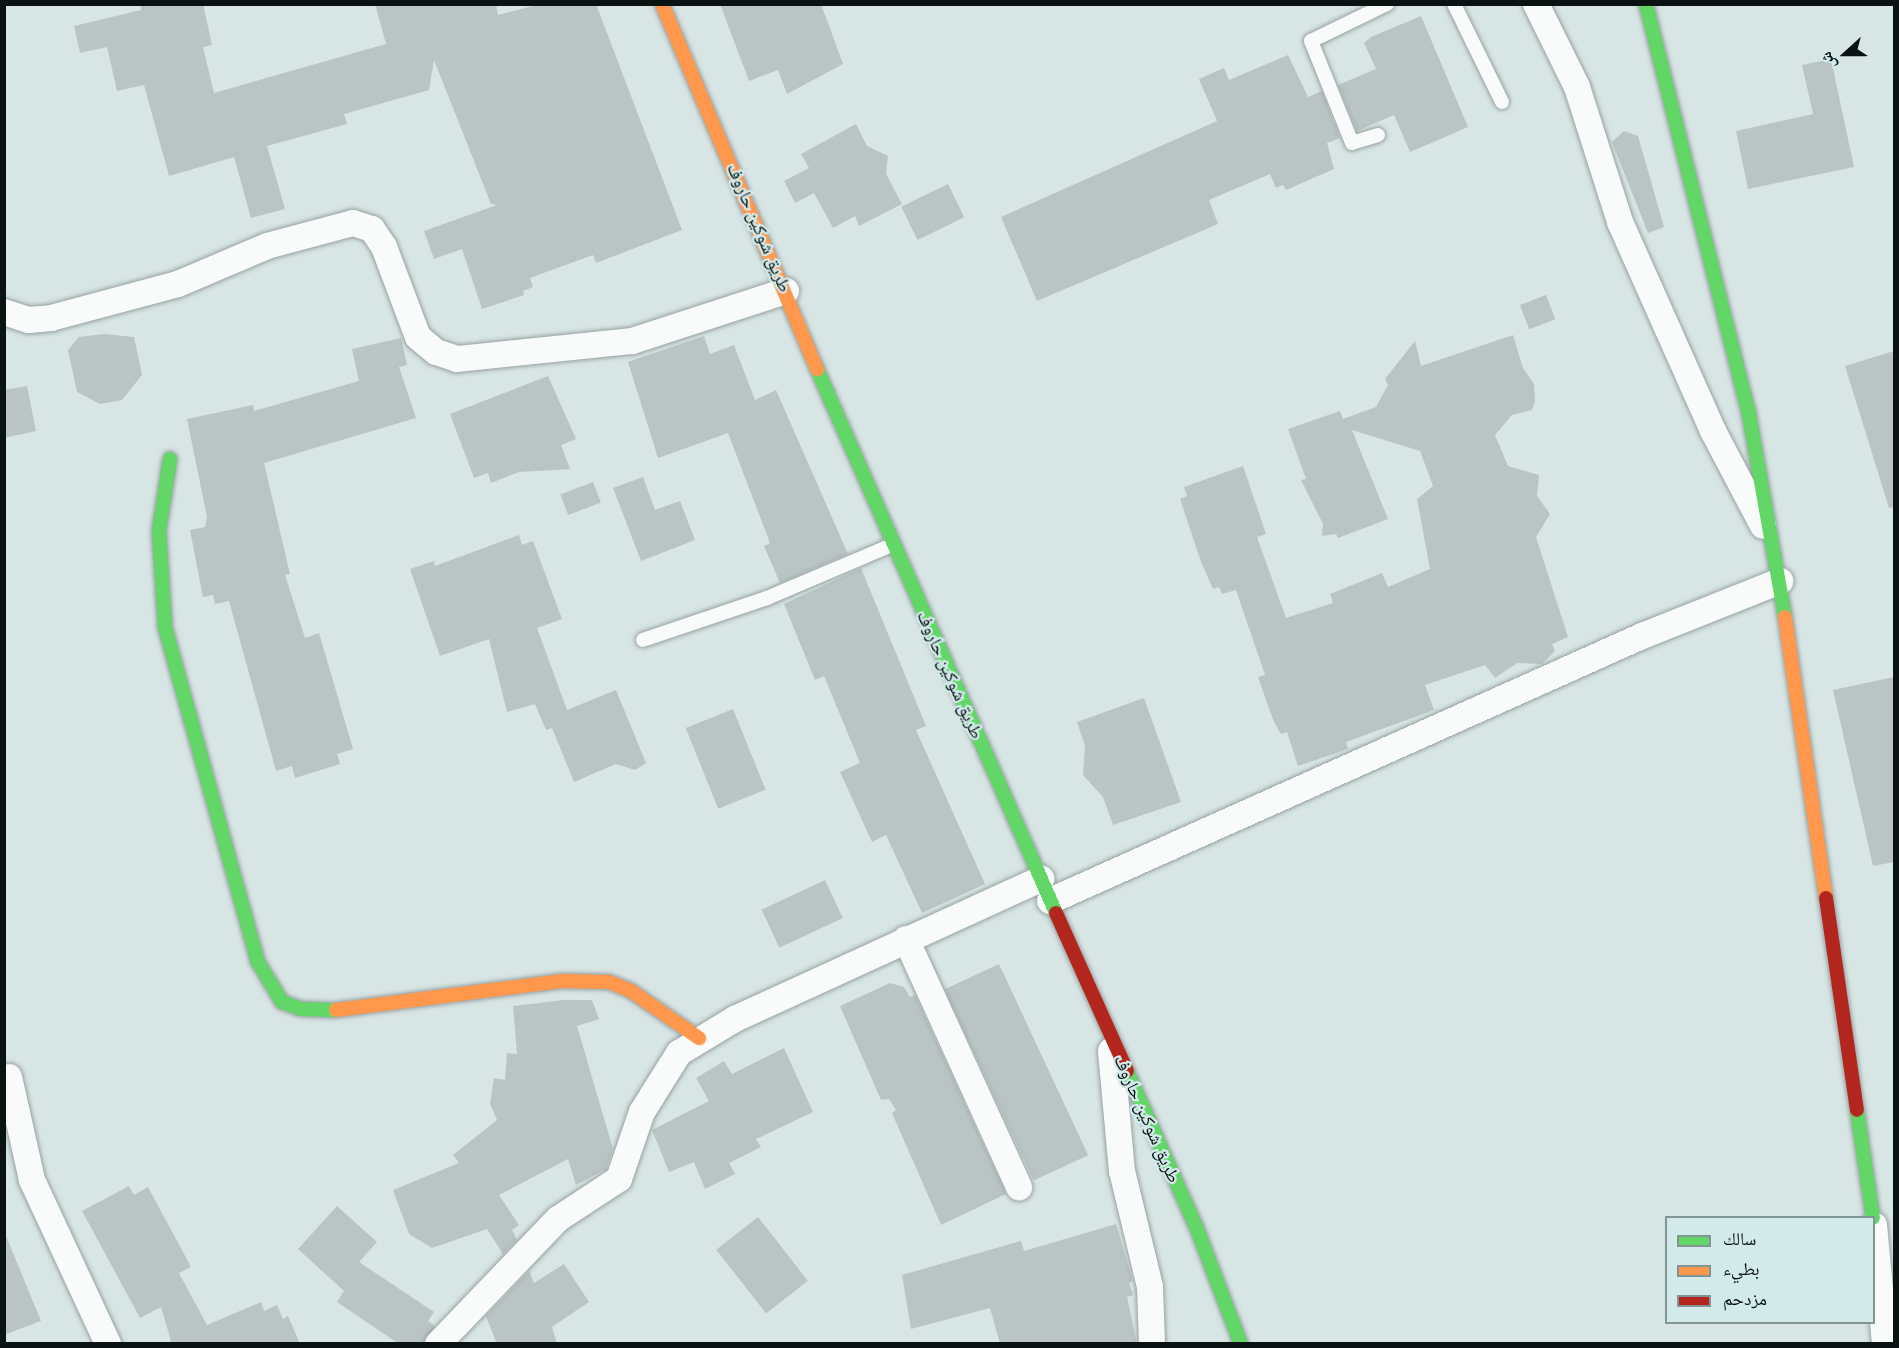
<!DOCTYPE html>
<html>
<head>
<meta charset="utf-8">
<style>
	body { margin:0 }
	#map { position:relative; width:1899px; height:1348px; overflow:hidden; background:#d8e5e5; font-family:"Varela Round","Noto Naskh Arabic",sans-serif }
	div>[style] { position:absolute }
	.building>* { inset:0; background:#bac4c4; transform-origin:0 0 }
	.roads { filter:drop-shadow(0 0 2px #98a2a2) drop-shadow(0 0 2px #98a2a2) }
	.lane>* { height:14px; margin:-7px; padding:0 7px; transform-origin:7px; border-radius:7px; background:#f9fbfb }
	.street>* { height:26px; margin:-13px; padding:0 13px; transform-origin:13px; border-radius:13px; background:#f9fbfb }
	.fast>* { height:14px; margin:-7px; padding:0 7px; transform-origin:7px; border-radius:7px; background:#63d668 }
	.slow>* { height:14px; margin:-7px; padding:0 7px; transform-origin:7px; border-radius:7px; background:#ff974d }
	.jam>* { height:14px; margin:-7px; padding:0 7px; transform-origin:7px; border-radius:7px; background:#b3261e }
	span { translate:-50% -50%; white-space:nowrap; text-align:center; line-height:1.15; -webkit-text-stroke:4.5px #d3eaea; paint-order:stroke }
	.street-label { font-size:18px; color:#0a1212 }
	.frame { position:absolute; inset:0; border:6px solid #0a1212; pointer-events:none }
	.legend { position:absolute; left:1665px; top:1216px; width:210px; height:108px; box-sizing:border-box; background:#d3eaea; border:2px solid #839494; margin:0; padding:8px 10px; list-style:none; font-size:18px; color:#0a1212 }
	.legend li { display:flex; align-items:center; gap:12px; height:30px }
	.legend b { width:30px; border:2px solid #839494 }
	.north { position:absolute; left:1815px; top:24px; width:60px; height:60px; -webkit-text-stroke:4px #d3eaea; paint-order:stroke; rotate:249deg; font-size:16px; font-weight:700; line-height:24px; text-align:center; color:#0a1212 }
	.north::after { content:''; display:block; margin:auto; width:21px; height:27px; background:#0a1212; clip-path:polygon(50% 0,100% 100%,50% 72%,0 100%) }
</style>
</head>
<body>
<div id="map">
	<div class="building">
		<div style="clip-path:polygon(140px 4px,203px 4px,212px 45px,203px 47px,214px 93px,386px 44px,375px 4px,496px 4px,498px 15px,540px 4px,596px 4px,682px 230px,596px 263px,593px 255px,530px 278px,533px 287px,523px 291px,524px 295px,482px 309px,462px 249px,434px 259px,424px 231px,497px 205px,491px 204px,434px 60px,429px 90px,344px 114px,347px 124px,267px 146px,285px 209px,251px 218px,234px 157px,169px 176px,144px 85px,117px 91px,107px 47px,80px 53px,74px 26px,141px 10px)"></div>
		<div style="clip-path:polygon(720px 4px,821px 4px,843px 64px,787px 94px,778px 70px,749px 81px)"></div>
		<div style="clip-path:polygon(1421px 16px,1468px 127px,1410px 152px,1394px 115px,1357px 131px,1338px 85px,1376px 69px,1364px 43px,1371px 37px)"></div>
		<div style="clip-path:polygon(1288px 55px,1308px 97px,1322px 91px,1340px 138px,1327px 143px,1334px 169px,1286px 190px,1283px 185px,1276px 188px,1270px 174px,1209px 200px,1218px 224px,1037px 301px,1001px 217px,1217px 121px,1199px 79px,1224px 68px,1229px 80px)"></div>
		<div style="clip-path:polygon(1831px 59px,1854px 167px,1748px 189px,1736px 131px,1813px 114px,1802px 65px)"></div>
		<div style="clip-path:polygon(856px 124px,867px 146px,888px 156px,886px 174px,902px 204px,859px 226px,855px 216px,833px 228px,814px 193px,795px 203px,784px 181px,809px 168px,801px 154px)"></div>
		<div style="clip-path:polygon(1624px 131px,1638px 136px,1664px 227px,1648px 233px,1612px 142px)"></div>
		<div style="left:948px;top:184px;width:37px;height:52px;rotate:64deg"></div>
		<div style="left:1546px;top:295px;width:26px;height:28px;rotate:69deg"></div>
		<div style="clip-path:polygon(104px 334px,134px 337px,142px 375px,122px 400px,100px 404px,77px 392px,68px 350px,79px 337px)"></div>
		<div style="clip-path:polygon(1513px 335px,1523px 368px,1534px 384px,1535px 401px,1532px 410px,1512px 415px,1495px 435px,1508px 466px,1539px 475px,1537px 496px,1550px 514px,1536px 537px,1568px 637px,1552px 644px,1555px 651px,1542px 664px,1517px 663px,1495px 678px,1485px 665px,1425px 685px,1434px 710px,1346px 742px,1348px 749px,1298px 766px,1287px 732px,1281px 734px,1274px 722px,1258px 677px,1265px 675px,1236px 590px,1222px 594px,1219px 587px,1213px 589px,1200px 559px,1180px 499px,1187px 496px,1184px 487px,1243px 466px,1266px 534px,1257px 537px,1286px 618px,1333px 603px,1330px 594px,1382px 573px,1388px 587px,1430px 569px,1417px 499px,1433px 486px,1420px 451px,1352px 430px,1388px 519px,1338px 538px,1336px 534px,1322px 536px,1323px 524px,1301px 480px,1306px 479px,1288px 429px,1340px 411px,1343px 419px,1376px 407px,1388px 385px,1385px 379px,1415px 341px,1421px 366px)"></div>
		<div style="clip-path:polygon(704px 336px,710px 354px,734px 345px,755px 400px,776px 390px,848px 554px,780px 583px,764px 546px,770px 543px,728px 433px,658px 458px,628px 362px)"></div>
		<div style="clip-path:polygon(401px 338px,407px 365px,399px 367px,416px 418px,264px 463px,290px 574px,285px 575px,305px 638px,319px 633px,353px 749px,337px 754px,340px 764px,295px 778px,292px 766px,276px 771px,229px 601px,215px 604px,213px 595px,203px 597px,190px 530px,205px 527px,207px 517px,187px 419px,253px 405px,254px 411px,359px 381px,352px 349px)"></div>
		<div style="clip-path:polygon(1894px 351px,1894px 507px,1889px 508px,1845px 366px)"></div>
		<div style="clip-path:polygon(548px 376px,576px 439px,561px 445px,570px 469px,519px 472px,491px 483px,488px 473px,474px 478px,450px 414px)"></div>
		<div style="clip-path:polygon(27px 386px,36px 431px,4px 438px,4px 390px)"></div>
		<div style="clip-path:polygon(643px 477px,655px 510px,680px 501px,695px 540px,641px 561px,613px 488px)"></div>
		<div style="left:593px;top:482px;width:22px;height:35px;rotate:69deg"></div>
		<div style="clip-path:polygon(519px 535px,522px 545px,533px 541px,562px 619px,537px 628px,567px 710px,616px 690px,646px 763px,635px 770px,616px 764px,574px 782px,552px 728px,546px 730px,535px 704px,507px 712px,489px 639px,440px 656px,410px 569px,434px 561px,435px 566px)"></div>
		<div style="clip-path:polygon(861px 568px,926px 726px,916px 730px,985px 884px,922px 913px,886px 835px,872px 842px,840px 772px,860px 763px,824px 676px,815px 680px,784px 604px)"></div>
		<div style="clip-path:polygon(1894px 677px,1894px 862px,1873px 866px,1833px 690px)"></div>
		<div style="clip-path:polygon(1144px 698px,1181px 802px,1113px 825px,1103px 797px,1083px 775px,1085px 746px,1077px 722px)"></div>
		<div style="left:733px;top:709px;width:87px;height:51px;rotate:68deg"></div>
		<div style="left:825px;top:880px;width:42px;height:70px;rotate:65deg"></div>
		<div style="left:999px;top:964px;width:211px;height:60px;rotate:65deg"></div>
		<div style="clip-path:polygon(890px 983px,904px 987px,910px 997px,915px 995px,1006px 1194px,941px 1225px,892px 1113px,896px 1110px,889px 1099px,881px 1100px,840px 1006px)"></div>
		<div style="clip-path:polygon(564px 1000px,592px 1000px,599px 1019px,577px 1026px,613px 1149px,606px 1169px,576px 1185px,568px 1159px,499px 1195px,519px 1225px,512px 1230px,517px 1240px,503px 1254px,487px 1229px,432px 1248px,409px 1234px,393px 1190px,459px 1163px,453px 1155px,497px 1120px,490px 1104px,494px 1078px,505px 1080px,507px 1053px,517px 1054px,513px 1006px)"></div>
		<div style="clip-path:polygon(784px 1048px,813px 1112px,756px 1139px,761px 1147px,729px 1163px,735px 1174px,705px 1189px,694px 1162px,669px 1172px,652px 1130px,709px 1101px,696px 1078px,724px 1061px,732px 1074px)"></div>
		<div style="clip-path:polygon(129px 1186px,134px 1195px,148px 1187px,191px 1267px,179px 1273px,207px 1325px,261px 1302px,264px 1311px,277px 1305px,283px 1319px,288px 1316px,300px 1344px,165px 1344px,171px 1341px,161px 1307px,140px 1318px,82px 1211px)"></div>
		<div style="clip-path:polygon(337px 1206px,377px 1242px,359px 1262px,434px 1312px,428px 1321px,435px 1326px,423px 1344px,399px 1344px,337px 1302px,344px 1291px,298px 1249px)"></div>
		<div style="left:758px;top:1217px;width:81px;height:53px;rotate:52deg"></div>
		<div style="clip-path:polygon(1116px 1224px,1133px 1281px,1129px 1283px,1133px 1295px,1127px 1297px,1137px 1344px,1000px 1344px,990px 1308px,911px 1329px,902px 1275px,1021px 1241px,1024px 1251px)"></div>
		<div style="clip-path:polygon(4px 1231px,41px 1321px,4px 1335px)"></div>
		<div style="clip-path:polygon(564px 1264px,589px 1302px,552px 1327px,557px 1344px,497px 1344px,486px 1316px,529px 1271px,534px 1283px)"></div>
	</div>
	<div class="roads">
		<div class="lane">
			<div style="left:1454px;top:4px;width:109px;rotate:63.9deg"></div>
			<div style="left:1378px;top:135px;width:27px;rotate:163deg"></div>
			<div style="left:1352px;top:143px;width:110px;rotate:-111.9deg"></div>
			<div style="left:1311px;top:41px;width:85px;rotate:-26deg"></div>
			<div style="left:643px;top:640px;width:131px;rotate:-18.7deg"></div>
			<div style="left:767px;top:598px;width:136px;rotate:-23deg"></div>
		</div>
		<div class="street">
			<div style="left:1536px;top:4px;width:93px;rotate:63.7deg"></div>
			<div style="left:1577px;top:87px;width:142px;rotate:72.3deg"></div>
			<div style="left:1620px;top:222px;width:229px;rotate:66deg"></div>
			<div style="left:1713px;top:431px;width:107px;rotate:62.2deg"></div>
			<div style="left:4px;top:312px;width:26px;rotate:18deg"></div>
			<div style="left:29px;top:320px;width:22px;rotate:-5deg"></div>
			<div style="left:51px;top:318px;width:131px;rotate:-15deg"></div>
			<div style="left:178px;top:284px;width:97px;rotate:-23.1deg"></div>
			<div style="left:267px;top:246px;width:89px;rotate:-15deg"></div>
			<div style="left:353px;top:223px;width:20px;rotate:18deg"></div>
			<div style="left:372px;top:229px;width:22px;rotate:56deg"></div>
			<div style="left:384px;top:247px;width:96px;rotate:69.3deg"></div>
			<div style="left:418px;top:337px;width:23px;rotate:40deg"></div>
			<div style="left:436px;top:352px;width:22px;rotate:18deg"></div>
			<div style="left:457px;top:359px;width:176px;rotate:-5.9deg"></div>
			<div style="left:632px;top:341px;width:162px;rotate:-18deg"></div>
			<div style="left:1050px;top:901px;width:649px;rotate:-24.11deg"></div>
			<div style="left:1642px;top:636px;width:149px;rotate:-21.7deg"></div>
			<div style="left:906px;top:939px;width:273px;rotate:65.5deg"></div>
			<div style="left:1111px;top:1051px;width:121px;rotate:84.8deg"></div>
			<div style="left:1122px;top:1171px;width:119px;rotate:76.4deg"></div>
			<div style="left:1150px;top:1287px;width:57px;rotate:88deg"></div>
			<div style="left:9px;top:1077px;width:106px;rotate:77.4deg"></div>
			<div style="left:32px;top:1180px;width:181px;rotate:65.1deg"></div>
			<div style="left:1874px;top:1225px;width:120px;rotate:84.7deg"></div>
			<div style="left:438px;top:1344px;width:173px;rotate:-46.2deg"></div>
			<div style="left:558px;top:1219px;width:73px;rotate:-33.3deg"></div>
			<div style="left:619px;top:1179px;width:71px;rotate:-71.1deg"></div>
			<div style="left:642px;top:1112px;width:70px;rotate:-57.9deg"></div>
			<div style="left:679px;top:1053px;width:66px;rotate:-31.3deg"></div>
			<div style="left:735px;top:1019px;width:337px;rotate:-24.6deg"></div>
		</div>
		<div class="fast">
			<div style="left:1646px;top:4px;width:418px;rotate:75.9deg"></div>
			<div style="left:1748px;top:409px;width:211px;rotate:79.9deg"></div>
			<div style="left:817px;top:369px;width:594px;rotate:66.28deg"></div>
			<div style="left:170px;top:459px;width:73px;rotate:98.7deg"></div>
			<div style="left:159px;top:531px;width:96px;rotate:86.4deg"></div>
			<div style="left:165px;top:627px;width:348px;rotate:74.5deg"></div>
			<div style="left:258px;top:962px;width:47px;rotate:59deg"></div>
			<div style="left:282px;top:1002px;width:20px;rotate:20deg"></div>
			<div style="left:301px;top:1009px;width:35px;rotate:2deg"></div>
			<div style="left:1127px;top:1071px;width:173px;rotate:66.1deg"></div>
			<div style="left:1197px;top:1229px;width:123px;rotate:69.1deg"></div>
			<div style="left:1857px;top:1110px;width:109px;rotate:81.6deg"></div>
		</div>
		<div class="slow">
			<div style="left:662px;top:4px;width:397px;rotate:67deg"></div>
			<div style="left:1785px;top:617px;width:284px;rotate:81.7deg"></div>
			<div style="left:336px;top:1010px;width:229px;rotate:-7.3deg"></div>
			<div style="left:563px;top:981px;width:46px;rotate:1.2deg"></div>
			<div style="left:609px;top:982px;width:24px;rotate:22deg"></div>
			<div style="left:631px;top:991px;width:83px;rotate:34.7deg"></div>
		</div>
		<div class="jam">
			<div style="left:1826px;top:898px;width:214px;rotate:81.7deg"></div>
			<div style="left:1056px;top:913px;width:173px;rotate:65.8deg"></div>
		</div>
	</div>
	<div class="street-label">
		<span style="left:759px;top:228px;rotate:67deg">طريق شوكين حاروف</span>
		<span style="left:950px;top:675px;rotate:66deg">طريق شوكين حاروف</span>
		<span style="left:1147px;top:1119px;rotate:66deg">طريق شوكين حاروف</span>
	</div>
	<div class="frame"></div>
	<ul class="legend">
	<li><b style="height:8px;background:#63d668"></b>سالك</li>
	<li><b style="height:8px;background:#ff974d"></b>بطيء</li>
	<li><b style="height:8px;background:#b3261e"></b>مزدحم</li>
	</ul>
	<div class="north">ش</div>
</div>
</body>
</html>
